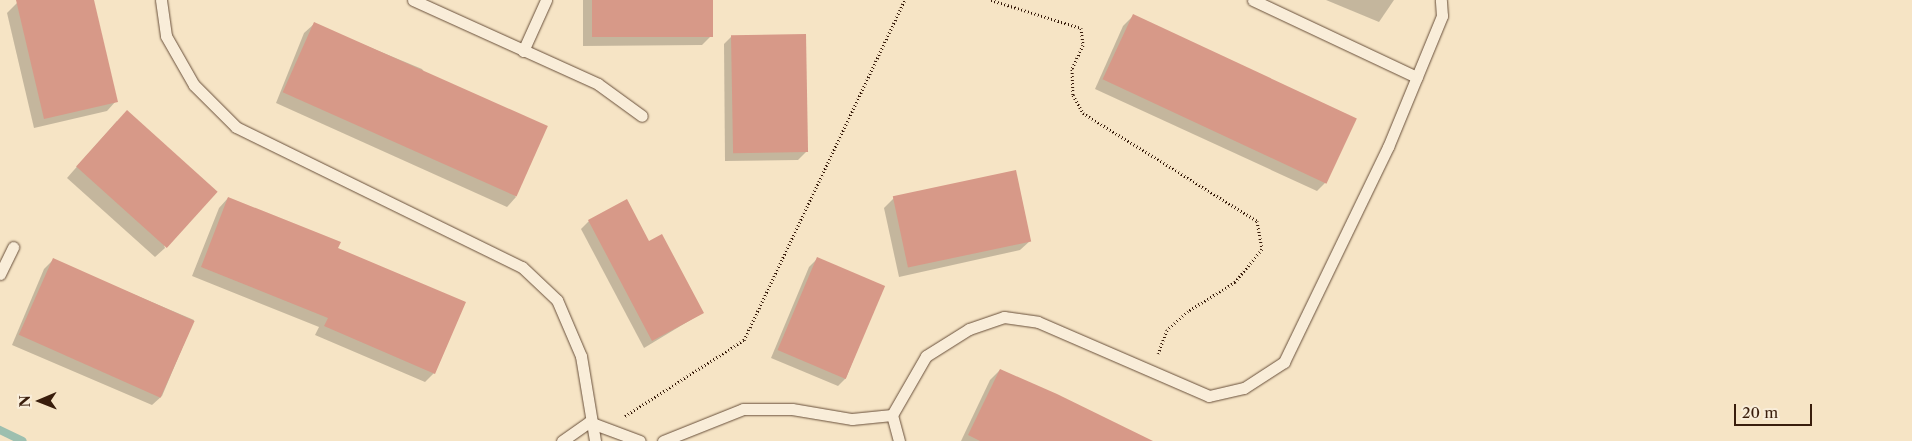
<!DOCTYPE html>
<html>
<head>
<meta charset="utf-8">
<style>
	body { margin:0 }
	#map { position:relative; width:1912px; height:441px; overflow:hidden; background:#f6e4c5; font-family:"Libre Caslon Text",serif }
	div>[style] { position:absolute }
	.shadow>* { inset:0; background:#0003 }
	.stream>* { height:8px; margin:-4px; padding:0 4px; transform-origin:4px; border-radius:4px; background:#9dbfaf }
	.building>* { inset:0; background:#d79988; transform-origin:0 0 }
	.path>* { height:3px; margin-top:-1.5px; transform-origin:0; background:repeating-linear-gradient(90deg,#391d0c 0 1px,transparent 0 3.5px) }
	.roads { filter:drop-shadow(0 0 1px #684f3a) drop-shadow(0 0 1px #684f3a) }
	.lane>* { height:11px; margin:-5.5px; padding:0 5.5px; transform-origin:5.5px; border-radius:5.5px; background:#f9edd9 }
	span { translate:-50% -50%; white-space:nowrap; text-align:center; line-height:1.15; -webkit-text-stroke:4px #f9edd9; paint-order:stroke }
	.north { position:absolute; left:15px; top:376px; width:50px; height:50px; -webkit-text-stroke:4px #f9edd9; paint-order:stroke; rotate:269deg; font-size:14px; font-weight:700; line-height:20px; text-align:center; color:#391d0c }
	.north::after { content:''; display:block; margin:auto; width:18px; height:22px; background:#391d0c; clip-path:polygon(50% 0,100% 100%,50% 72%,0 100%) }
	.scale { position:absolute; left:1734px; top:404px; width:78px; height:22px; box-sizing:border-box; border:2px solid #391d0c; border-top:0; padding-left:6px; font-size:15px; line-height:18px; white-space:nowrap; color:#391d0c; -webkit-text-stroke:4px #f9edd9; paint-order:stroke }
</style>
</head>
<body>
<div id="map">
	<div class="shadow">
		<div style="clip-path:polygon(31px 0,92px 0,116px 101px,107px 111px,34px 128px,7px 13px,17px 3px)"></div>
		<div style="clip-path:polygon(583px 0,712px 0,712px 35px,702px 45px,583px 46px)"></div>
		<div style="clip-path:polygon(1326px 0,1394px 0,1379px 22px)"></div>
		<div style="clip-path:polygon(1133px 16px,1327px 181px,1317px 191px,1095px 89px,1123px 26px)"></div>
		<div style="clip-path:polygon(314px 24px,422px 69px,516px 197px,507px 207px,276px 103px,304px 33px)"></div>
		<div style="clip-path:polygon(732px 36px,806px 152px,798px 160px,725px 161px,724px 44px)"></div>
		<div style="clip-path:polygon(117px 121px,165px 248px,155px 257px,67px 178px)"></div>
		<div style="clip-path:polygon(228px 198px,337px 248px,434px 373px,425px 382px,315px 335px,319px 327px,192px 276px,219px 208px)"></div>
		<div style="clip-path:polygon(894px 198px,1030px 241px,1020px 250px,899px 277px,884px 208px)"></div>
		<div style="clip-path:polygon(589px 221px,649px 243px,702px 313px,644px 348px,581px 229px)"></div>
		<div style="clip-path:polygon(817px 259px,883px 286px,846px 378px,838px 386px,771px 358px,809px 267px)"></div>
		<div style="clip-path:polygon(53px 260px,194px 320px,162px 396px,152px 405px,12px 345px,44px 269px)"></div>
		<div style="clip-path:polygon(1000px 370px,1148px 441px,961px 441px,990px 380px)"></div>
	</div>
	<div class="stream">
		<div style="left:0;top:430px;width:25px;rotate:26deg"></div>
	</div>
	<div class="building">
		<div style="clip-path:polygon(16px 0,94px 0,118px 102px,44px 119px)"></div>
		<div style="left:592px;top:0;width:121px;height:37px"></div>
		<div style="left:1133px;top:14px;width:247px;height:72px;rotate:25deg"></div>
		<div style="left:314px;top:22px;width:256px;height:77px;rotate:24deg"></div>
		<div style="left:806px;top:34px;width:118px;height:75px;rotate:89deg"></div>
		<div style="left:127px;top:110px;width:122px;height:76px;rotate:42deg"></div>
		<div style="left:1016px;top:170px;width:73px;height:126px;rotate:78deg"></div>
		<div style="clip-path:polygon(228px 197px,341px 242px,338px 248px,466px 302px,435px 374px,324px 326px,328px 318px,201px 267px)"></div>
		<div style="clip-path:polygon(627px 199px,649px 241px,662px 234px,704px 313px,652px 341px,588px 220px)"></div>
		<div style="left:817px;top:257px;width:74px;height:101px;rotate:23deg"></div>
		<div style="left:53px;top:258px;width:155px;height:84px;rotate:24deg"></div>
		<div style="clip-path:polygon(1000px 369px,1057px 394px,1153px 441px,980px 441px,968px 435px)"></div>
	</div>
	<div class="path">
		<div style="left:991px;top:0;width:94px;rotate:17.3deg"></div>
		<div style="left:1081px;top:28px;width:17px;rotate:83deg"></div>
		<div style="left:1083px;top:45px;width:26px;rotate:115deg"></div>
		<div style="left:1072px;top:69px;width:26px;rotate:88deg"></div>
		<div style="left:1073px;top:95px;width:21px;rotate:61deg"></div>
		<div style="left:1083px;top:113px;width:205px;rotate:31.8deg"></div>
		<div style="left:1257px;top:221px;width:28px;rotate:80deg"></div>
		<div style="left:1262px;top:249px;width:43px;rotate:129.3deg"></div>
		<div style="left:1235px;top:282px;width:55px;rotate:148.3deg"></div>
		<div style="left:1188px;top:311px;width:28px;rotate:138deg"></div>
		<div style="left:1167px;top:330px;width:25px;rotate:111deg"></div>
		<div style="left:625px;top:416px;width:141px;rotate:-32.6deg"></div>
		<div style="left:744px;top:340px;width:376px;rotate:-64.7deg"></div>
	</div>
	<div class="roads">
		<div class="lane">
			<div style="left:161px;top:0;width:36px;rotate:82deg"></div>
			<div style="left:166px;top:36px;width:56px;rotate:60.3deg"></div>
			<div style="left:194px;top:85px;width:59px;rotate:45deg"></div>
			<div style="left:236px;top:127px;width:318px;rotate:26.1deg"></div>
			<div style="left:522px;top:267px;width:48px;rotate:43.3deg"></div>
			<div style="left:557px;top:300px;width:61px;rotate:66.8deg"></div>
			<div style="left:581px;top:356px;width:86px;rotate:80.6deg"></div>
			<div style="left:413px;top:0;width:203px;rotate:24.4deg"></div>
			<div style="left:598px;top:84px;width:54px;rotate:36deg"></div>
			<div style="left:1253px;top:0;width:181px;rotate:25.2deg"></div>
			<div style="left:523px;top:51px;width:56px;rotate:-65.7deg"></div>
			<div style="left:0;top:274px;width:30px;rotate:-64deg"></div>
			<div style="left:589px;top:422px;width:54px;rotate:20.4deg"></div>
			<div style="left:562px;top:441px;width:33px;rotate:-35deg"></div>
			<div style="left:663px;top:441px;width:86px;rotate:-21.8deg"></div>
			<div style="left:743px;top:409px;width:49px"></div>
			<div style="left:792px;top:409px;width:61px;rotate:9.5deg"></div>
			<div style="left:852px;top:419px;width:40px;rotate:-5.7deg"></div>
			<div style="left:899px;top:441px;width:27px;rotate:-105deg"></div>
			<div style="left:892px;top:415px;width:68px;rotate:-60deg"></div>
			<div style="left:926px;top:356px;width:51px;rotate:-32.1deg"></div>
			<div style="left:969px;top:329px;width:37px;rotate:-19deg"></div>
			<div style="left:1004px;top:317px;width:34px;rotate:8deg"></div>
			<div style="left:1038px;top:322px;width:186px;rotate:23.4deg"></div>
			<div style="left:1209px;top:396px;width:36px;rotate:-13deg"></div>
			<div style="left:1244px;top:388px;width:48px;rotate:-33deg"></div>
			<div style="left:1284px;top:362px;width:239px;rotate:-64.2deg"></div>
			<div style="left:1388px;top:147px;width:142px;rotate:-67.6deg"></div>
			<div style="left:1442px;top:16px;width:16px;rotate:-94deg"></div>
		</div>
	</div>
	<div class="north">N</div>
	<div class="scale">20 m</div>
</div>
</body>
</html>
